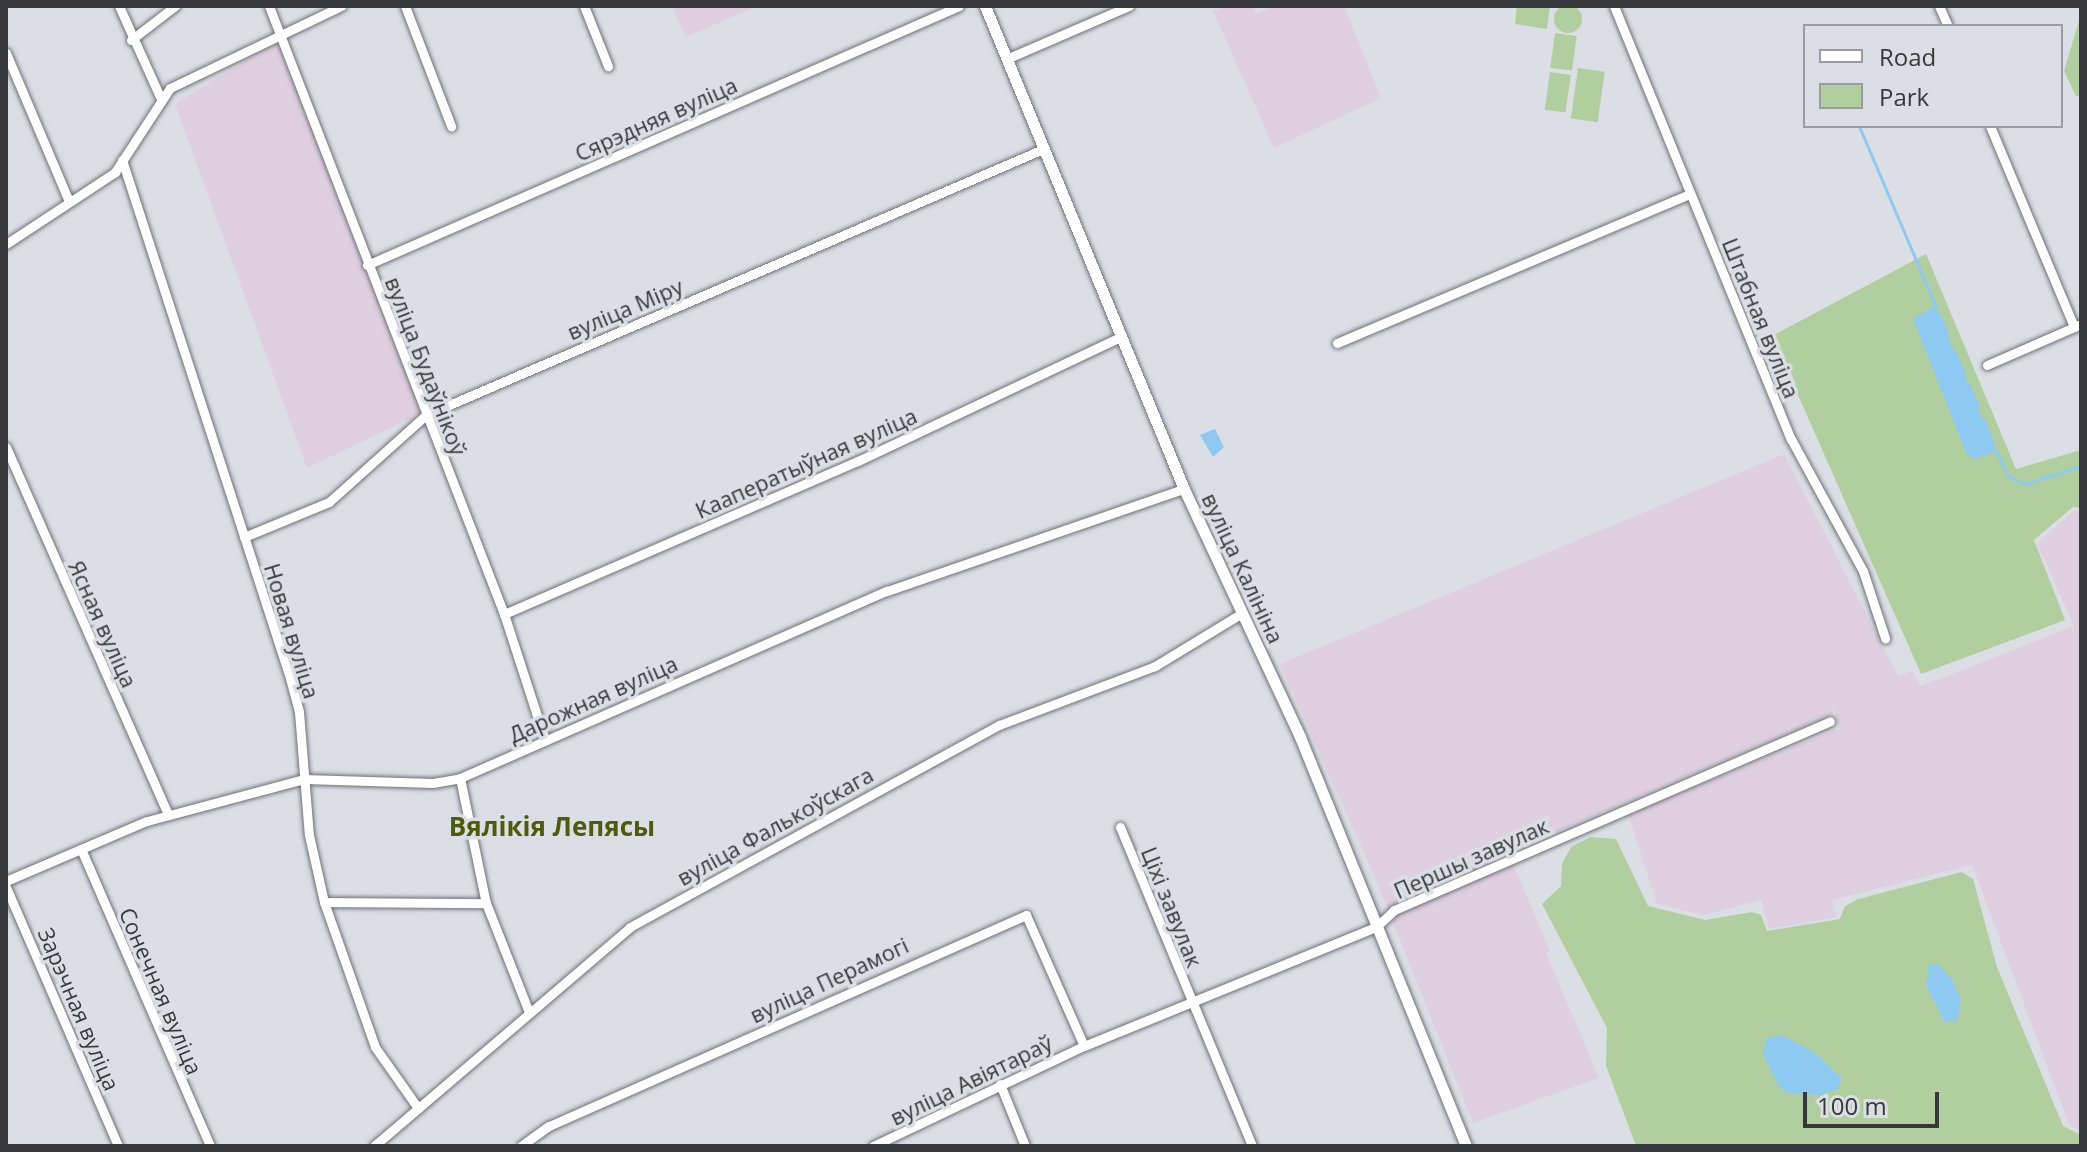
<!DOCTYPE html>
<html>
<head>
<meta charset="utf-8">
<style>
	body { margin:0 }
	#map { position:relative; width:2087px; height:1152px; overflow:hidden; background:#dbdfe5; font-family:"Open Sans",sans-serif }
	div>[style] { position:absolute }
	.industrial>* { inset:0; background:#dfcfe1 }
	.green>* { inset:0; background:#b1ce9f; transform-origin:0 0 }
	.round { border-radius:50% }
	.water>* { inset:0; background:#8dc9f1 }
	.stream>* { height:3px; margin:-1.5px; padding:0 1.5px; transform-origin:1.5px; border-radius:1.5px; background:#8dc9f1 }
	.roads { filter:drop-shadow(0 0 2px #6e7176) drop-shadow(0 0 2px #6e7176) }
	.minor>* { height:9px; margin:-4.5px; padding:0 4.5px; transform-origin:4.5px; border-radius:4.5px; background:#fff }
	.tertiary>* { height:11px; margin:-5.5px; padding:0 5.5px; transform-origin:5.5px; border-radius:5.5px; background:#fff }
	span { translate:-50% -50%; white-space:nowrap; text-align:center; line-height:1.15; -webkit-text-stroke:7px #dbdfe5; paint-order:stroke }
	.street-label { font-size:22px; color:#37383b }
	.quarter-label { font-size:26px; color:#4f5b0a; font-weight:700 }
	.frame { position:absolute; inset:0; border:8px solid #37383b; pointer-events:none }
	.legend { position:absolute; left:1803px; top:24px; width:260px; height:104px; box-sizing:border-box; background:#dbdfe5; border:2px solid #999ca1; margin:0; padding:10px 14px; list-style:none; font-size:24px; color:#37383b }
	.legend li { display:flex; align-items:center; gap:16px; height:40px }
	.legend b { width:40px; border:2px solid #999ca1 }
	.scale { position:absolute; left:1803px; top:1092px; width:136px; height:36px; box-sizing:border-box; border:4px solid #37383b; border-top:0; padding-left:10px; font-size:24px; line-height:28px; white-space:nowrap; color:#37383b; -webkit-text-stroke:6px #dbdfe5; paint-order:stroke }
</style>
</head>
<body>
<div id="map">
	<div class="industrial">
		<div style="clip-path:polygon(672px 6px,757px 6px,686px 37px)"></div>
		<div style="clip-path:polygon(1227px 6px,1253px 6px,1256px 13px,1275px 6px,1344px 6px,1381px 98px,1274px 148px,1213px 11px)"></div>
		<div style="clip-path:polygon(277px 41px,422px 413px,307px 468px,175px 104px)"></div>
		<div style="clip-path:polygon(1784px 454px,1898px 676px,1912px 671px,1921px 686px,2074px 626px,2037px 543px,2075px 510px,2081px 512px,2081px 1130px,2070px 1127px,1972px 865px,1832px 900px,1837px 917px,1769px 929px,1761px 900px,1703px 915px,1657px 904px,1628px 814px,1840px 728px,1833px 707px,1832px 714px,1513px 850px,1513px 864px,1550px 951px,1546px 953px,1599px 1078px,1473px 1123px,1377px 882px,1280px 664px)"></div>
	</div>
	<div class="green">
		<div class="round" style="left:1554px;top:5px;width:28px;height:28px"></div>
		<div style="clip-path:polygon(1517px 6px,1550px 6px,1547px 29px,1515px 24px)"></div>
		<div style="clip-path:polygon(2081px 14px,2081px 96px,2076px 96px,2064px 71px)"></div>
		<div style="left:1555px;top:33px;width:22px;height:35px;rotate:8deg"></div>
		<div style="left:1578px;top:68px;width:27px;height:51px;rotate:8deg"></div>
		<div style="left:1550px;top:72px;width:21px;height:38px;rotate:8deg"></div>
		<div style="clip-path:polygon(1926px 254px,2016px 469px,2081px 450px,2081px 508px,2073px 507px,2034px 540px,2065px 620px,1921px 674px,1772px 336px)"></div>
		<div style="clip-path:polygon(1590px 837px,1616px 839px,1648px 906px,1705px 920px,1752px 912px,1761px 915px,1767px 931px,1840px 919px,1845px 906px,1858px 899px,1962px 872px,1973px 879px,1997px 967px,2063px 1126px,2081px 1135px,2081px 1146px,1636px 1146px,1606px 1066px,1607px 1028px,1542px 904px,1561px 886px,1562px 864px,1571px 847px)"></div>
	</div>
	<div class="water">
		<div style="clip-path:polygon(1935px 306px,1996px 451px,1975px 459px,1967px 455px,1913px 319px)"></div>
		<div style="clip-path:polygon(1215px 429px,1224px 447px,1213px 457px,1200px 435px)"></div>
		<div style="clip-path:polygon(1937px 964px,1952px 979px,1961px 1000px,1957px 1022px,1944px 1021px,1926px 985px,1929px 965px)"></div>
		<div style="clip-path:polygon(1784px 1036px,1815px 1053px,1842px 1079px,1837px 1089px,1821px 1095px,1787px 1093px,1778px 1085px,1763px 1053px,1767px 1037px)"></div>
	</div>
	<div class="stream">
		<div style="left:1859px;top:126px;width:197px;rotate:67deg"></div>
		<div style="left:1939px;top:314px;width:24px;rotate:68deg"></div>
		<div style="left:1954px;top:351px;width:24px;rotate:66deg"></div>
		<div style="left:1968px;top:384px;width:24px;rotate:66deg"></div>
		<div style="left:1984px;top:421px;width:24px;rotate:68deg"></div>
		<div style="left:1996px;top:450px;width:27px;rotate:66deg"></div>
		<div style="left:2007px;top:475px;width:20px;rotate:27deg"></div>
		<div style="left:2025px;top:484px;width:59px;rotate:-17.8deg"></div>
	</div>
	<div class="roads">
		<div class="minor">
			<div style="left:119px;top:6px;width:100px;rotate:65.7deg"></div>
			<div style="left:269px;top:6px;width:652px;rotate:68.87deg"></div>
			<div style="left:504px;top:614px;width:133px;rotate:72deg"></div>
			<div style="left:405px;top:6px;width:129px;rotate:69deg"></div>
			<div style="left:584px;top:6px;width:65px;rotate:68.2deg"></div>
			<div style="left:1614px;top:6px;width:468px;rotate:67.8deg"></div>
			<div style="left:1791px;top:439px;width:150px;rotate:61.4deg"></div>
			<div style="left:1863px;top:571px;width:71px;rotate:71.8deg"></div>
			<div style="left:1939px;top:6px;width:22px;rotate:66deg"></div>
			<div style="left:131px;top:40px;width:56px;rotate:-37.7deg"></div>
			<div style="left:6px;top:53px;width:159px;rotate:67deg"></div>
			<div style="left:1006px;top:59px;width:134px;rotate:-23.3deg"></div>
			<div style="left:1990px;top:126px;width:218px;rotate:67.3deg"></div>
			<div style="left:122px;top:160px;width:545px;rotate:72.03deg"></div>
			<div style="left:290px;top:678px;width:35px;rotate:75deg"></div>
			<div style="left:299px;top:712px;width:123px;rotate:85.4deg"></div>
			<div style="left:309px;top:835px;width:69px;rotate:77.4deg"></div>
			<div style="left:324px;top:902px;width:154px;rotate:70.6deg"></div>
			<div style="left:375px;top:1047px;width:75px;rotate:54.8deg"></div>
			<div style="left:6px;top:244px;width:131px;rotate:-33.4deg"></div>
			<div style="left:115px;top:172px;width:100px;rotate:-56.8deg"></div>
			<div style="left:170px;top:88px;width:190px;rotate:-25.6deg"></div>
			<div style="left:367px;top:265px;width:646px;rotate:-23.63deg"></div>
			<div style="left:1337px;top:343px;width:383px;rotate:-22.9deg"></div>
			<div style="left:1987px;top:365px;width:103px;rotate:-23.6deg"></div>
			<div style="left:6px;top:447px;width:402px;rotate:66.2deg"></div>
			<div style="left:244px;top:537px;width:92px;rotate:-22.4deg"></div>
			<div style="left:329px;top:502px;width:130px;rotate:-41.9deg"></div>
			<div style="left:426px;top:415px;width:672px;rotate:-23.32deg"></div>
			<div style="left:504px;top:614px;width:386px;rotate:-23.4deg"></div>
			<div style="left:858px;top:461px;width:290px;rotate:-25.3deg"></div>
			<div style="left:460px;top:778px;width:128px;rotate:78.3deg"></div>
			<div style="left:486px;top:903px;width:117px;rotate:68.5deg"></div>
			<div style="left:1120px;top:827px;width:345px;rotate:67.5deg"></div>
			<div style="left:81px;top:849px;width:324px;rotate:66.5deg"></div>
			<div style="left:6px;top:881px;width:153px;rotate:-23.1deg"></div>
			<div style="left:147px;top:821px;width:163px;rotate:-15deg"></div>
			<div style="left:304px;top:779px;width:129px;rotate:1.8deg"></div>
			<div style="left:433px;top:783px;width:27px;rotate:-10deg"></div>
			<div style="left:460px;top:778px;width:466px;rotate:-23.7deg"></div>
			<div style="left:887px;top:591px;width:314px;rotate:-19deg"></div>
			<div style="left:6px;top:887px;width:282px;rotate:66.6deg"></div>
			<div style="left:324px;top:902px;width:162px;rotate:0.4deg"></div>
			<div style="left:1000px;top:1084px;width:67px;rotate:68deg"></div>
			<div style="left:374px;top:1146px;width:337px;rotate:-40.5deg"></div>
			<div style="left:630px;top:927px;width:421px;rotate:-28.7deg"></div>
			<div style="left:999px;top:725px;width:167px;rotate:-20.7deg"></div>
			<div style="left:1155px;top:666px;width:102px;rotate:-31.3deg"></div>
			<div style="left:521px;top:1146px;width:34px;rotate:-36deg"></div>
			<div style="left:549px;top:1126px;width:522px;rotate:-23.86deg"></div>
			<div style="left:1026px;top:915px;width:143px;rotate:66.1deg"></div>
			<div style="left:873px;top:1146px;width:233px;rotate:-25.4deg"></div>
			<div style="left:1084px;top:1046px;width:315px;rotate:-22.2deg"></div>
			<div style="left:1376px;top:927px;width:25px;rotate:-43deg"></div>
			<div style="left:1394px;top:910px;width:475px;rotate:-23.4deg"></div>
		</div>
		<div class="tertiary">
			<div style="left:985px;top:6px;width:522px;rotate:67.61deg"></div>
			<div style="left:1184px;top:489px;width:274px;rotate:64.9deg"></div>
			<div style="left:1300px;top:737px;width:441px;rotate:67.9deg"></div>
		</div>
	</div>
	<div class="street-label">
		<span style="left:656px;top:119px;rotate:-24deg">Сярэдняя вуліца</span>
		<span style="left:625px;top:309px;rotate:-23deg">вуліца Міру</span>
		<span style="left:1761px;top:318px;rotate:68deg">Штабная вуліца</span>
		<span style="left:426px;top:366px;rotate:69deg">вуліца Будаўнікоў</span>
		<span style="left:806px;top:463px;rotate:-24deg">Кааператыўная вуліца</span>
		<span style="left:1243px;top:568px;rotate:65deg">вуліца Калініна</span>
		<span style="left:103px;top:624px;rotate:66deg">Ясная вуліца</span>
		<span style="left:292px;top:631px;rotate:73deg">Новая вуліца</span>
		<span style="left:593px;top:699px;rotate:-24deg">Дарожная вуліца</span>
		<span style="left:775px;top:826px;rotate:-29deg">вуліца Фалькоўскага</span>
		<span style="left:1471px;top:858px;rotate:-24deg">Першы завулак</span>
		<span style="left:1172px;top:907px;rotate:68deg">Ціхі завулак</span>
		<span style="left:829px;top:980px;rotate:-25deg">вуліца Перамогі</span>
		<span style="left:161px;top:991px;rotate:67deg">Сонечная вуліца</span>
		<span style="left:79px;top:1009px;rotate:67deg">Зарэчная вуліца</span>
		<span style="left:971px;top:1080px;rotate:-26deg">вуліца Авіятараў</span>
	</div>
	<div class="quarter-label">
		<span style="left:552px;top:827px">Вялікія Лепясы</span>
	</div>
	<div class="frame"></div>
	<ul class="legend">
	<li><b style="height:10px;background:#fff"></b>Road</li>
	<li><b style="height:22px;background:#b1ce9f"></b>Park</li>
	</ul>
	<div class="scale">100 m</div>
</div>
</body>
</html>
